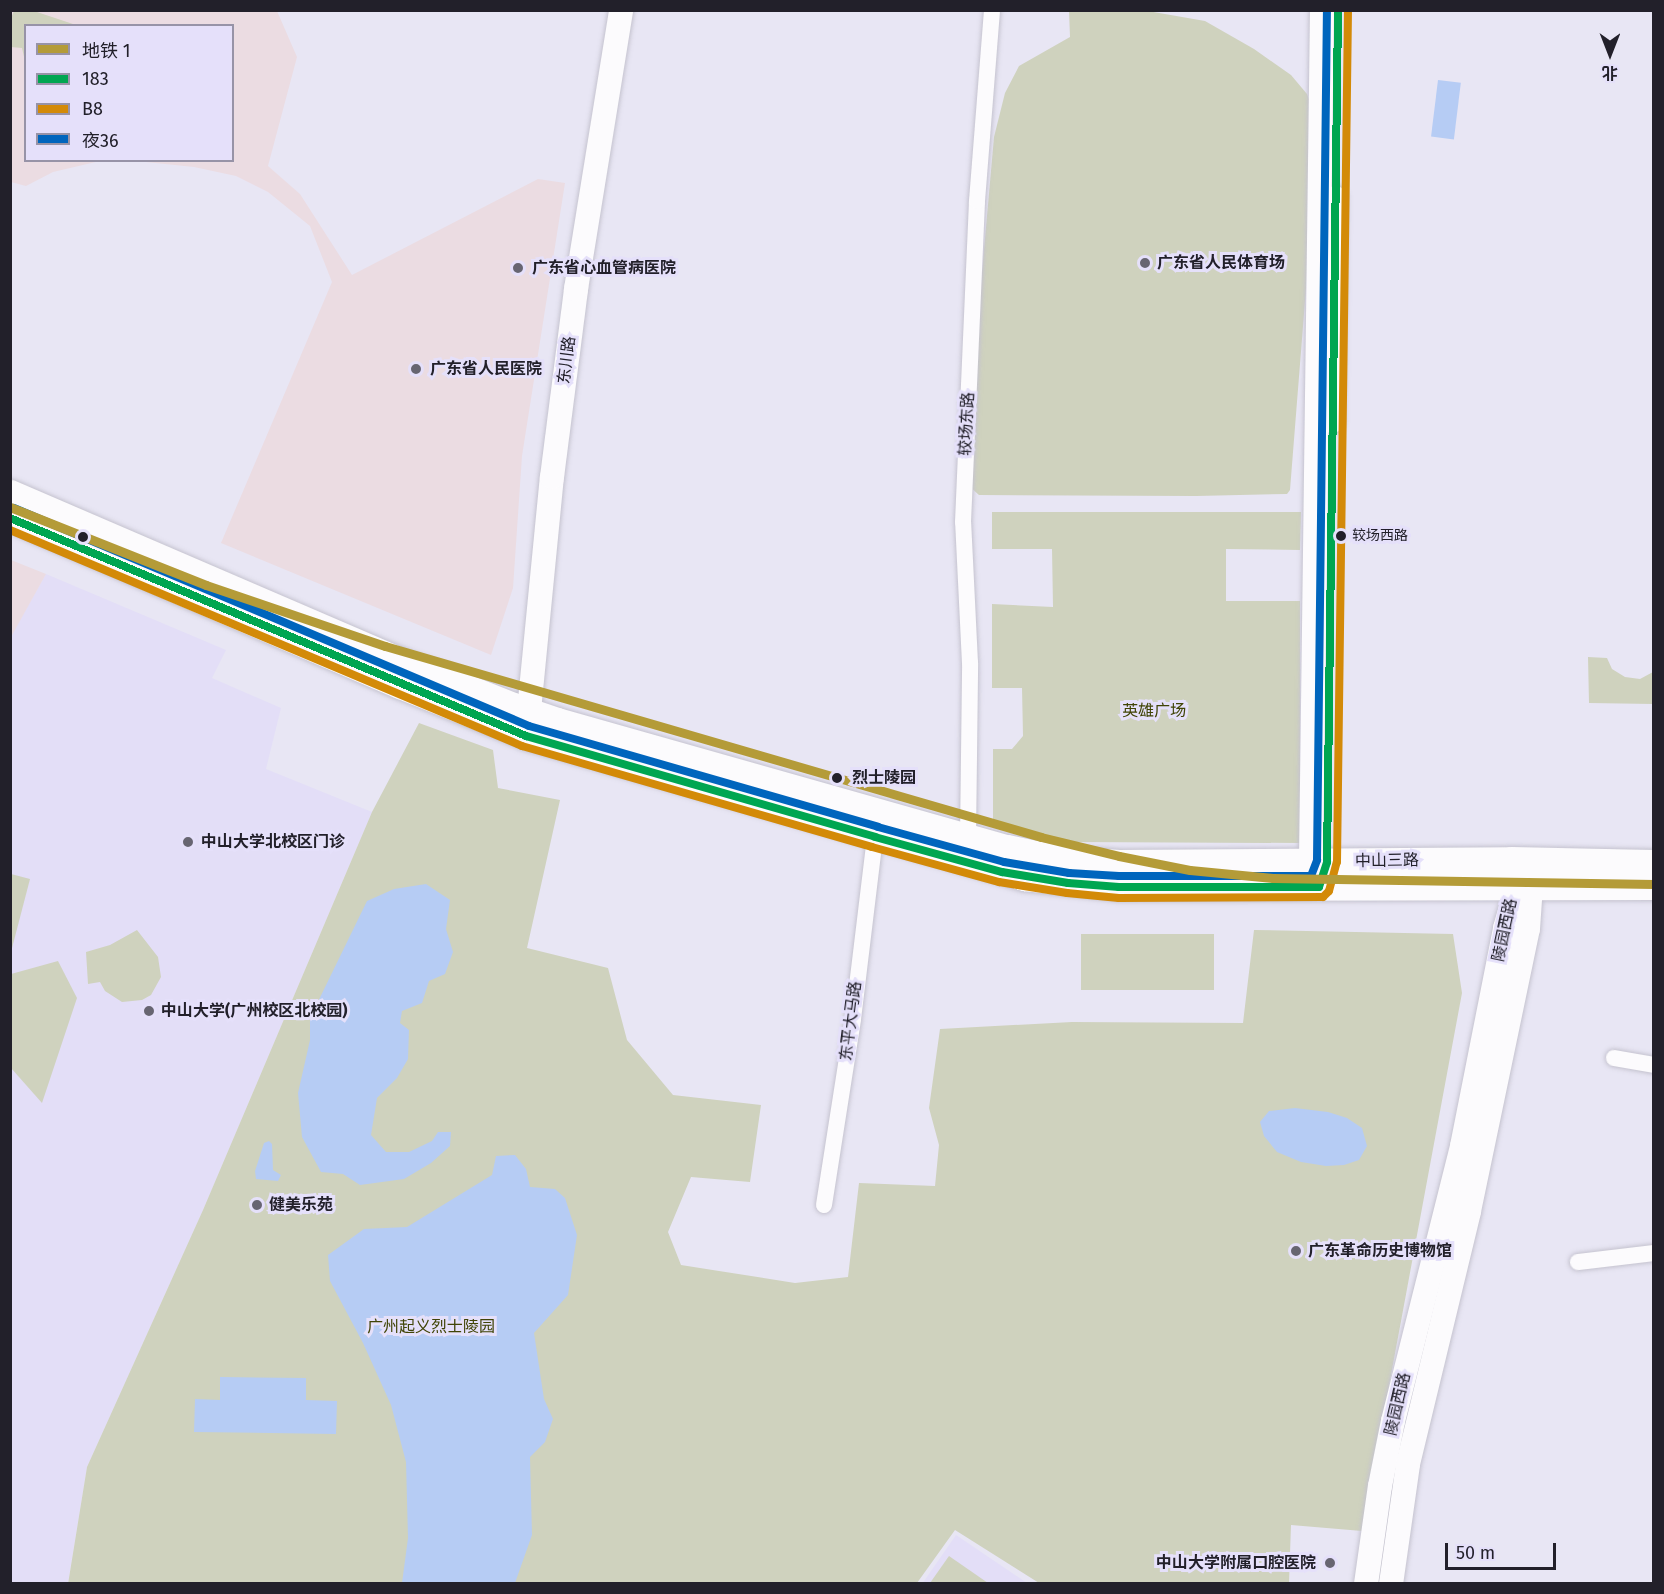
<!DOCTYPE html>
<html>
<head>
<meta charset="utf-8">
<style>
	body { margin:0 }
	#map { position:relative; width:1664px; height:1594px; overflow:hidden; background:#e8e6f4; font-family:"Fira Sans","Noto Sans SC",sans-serif }
	div>[style] { position:absolute }
	.built>* { inset:0; background:#e3def7 }
	.medical>* { inset:0; background:#ebdce2 }
	.green>* { inset:0; background:#cfd2be; transform-origin:0 0 }
	.water>* { inset:0; background:#b6ccf4; transform-origin:0 0 }
	.roads { filter:drop-shadow(0 0 2px #c5c3cf) drop-shadow(0 0 2px #c5c3cf) }
	.street>* { height:16px; margin:-8px; padding:0 8px; transform-origin:8px; border-radius:8px; background:#fcfbfd }
	.secondary>* { height:24px; margin:-12px; padding:0 12px; transform-origin:12px; border-radius:12px; background:#fcfbfd }
	.primary>* { height:27px; margin:-13.5px; padding:0 13.5px; transform-origin:13.5px; border-radius:13.5px; background:#fcfbfd }
	.bus-1>* { height:8px; margin:-4px; padding:0 4px; transform-origin:4px; border-radius:4px; background:#00a651 }
	.bus-2>* { height:8px; margin:-4px; padding:0 4px; transform-origin:4px; border-radius:4px; background:#d38a08 }
	.bus-3>* { height:8px; margin:-4px; padding:0 4px; transform-origin:4px; border-radius:4px; background:#0065bd }
	.metro-1>* { height:9px; margin:-4.5px; padding:0 4.5px; transform-origin:4.5px; border-radius:4.5px; background:#b49b38 }
	.dots>* { width:16px; height:16px; translate:-50% -50%; box-sizing:border-box; border:3px solid #e5e0fa; border-radius:50% }
	span { translate:-50% -50%; white-space:nowrap; text-align:center; line-height:1.15; -webkit-text-stroke:6px #e5e0fa; paint-order:stroke }
	.bus-label { font-size:14px; color:#22202a }
	.left { translate:0 -50%; text-align:left }
	.poi-label { font-size:16px; color:#22202a; font-weight:700 }
	.right { translate:-100% -50%; text-align:right }
	.street-label { font-size:16px; color:#22202a }
	.park-label { font-size:16px; color:#404406 }
	.stop-label { font-size:16px; color:#22202a; font-weight:700 }
	.frame { position:absolute; inset:0; border:12px solid #22202a; pointer-events:none }
	.legend { position:absolute; left:24px; top:24px; width:210px; height:138px; box-sizing:border-box; background:#e5e0fa; border:2px solid #9793a7; margin:0; padding:8px 10px; list-style:none; font-size:18px; color:#22202a }
	.legend li { display:flex; align-items:center; gap:12px; height:30px }
	.legend b { width:30px; border:2px solid #9793a7 }
	.north { position:absolute; left:1580px; top:24px; width:60px; height:60px; -webkit-text-stroke:4px #e5e0fa; paint-order:stroke; rotate:180deg; font-size:16px; font-weight:700; line-height:24px; text-align:center; color:#22202a }
	.north::after { content:''; display:block; margin:auto; width:21px; height:27px; background:#22202a; clip-path:polygon(50% 0,100% 100%,50% 72%,0 100%) }
	.scale { position:absolute; left:1445px; top:1543px; width:111px; height:27px; box-sizing:border-box; border:3px solid #22202a; border-top:0; padding-left:8px; font-size:18px; line-height:21px; white-space:nowrap; color:#22202a; -webkit-text-stroke:4px #e5e0fa; paint-order:stroke }
</style>
</head>
<body>
<div id="map">
	<div class="built">
		<div style="clip-path:polygon(46px 574px,226px 650px,212px 678px,281px 708px,266px 769px,372px 812px,203px 1210px,87px 1467px,68px 1583px,11px 1584px,10px 637px)"></div>
		<div style="clip-path:polygon(956px 1535px,1027px 1583px,922px 1584px)"></div>
	</div>
	<div class="medical">
		<div style="clip-path:polygon(10px 11px,277px 11px,297px 57px,268px 166px,300px 194px,352px 275px,538px 179px,565px 183px,522px 456px,513px 588px,491px 655px,221px 543px,332px 282px,310px 226px,268px 192px,236px 176px,194px 167px,136px 161px,232px 160px,232px 26px,26px 26px,26px 160px,100px 161px,53px 172px,26px 186px,11px 182px)"></div>
		<div style="clip-path:polygon(11px 560px,46px 574px,11px 637px)"></div>
	</div>
	<div class="green">
		<div style="clip-path:polygon(1142px 10px,1205px 21px,1254px 49px,1291px 75px,1307px 94px,1315px 115px,1312px 213px,1290px 490px,1287px 494px,1196px 496px,979px 495px,970px 487px,976px 340px,994px 137px,1005px 93px,1019px 66px,1070px 37px,1069px 11px)"></div>
		<div style="clip-path:polygon(14px 11px,34px 11px,76px 25px,26px 26px,25px 61px,22px 48px,11px 47px,11px 18px)"></div>
		<div style="clip-path:polygon(992px 512px,1301px 512px,1300px 550px,1226px 549px,1226px 601px,1300px 601px,1300px 843px,1070px 842px,993px 824px,993px 749px,1012px 749px,1023px 736px,1022px 688px,992px 688px,992px 604px,1053px 607px,1052px 549px,992px 549px)"></div>
		<div style="clip-path:polygon(1588px 657px,1607px 658px,1612px 669px,1625px 677px,1640px 679px,1653px 672px,1653px 704px,1589px 703px)"></div>
		<div style="clip-path:polygon(419px 723px,493px 750px,498px 788px,560px 800px,527px 948px,608px 968px,627px 1040px,673px 1095px,761px 1105px,750px 1182px,691px 1177px,668px 1232px,681px 1265px,795px 1283px,848px 1277px,859px 1183px,935px 1186px,939px 1145px,929px 1108px,940px 1029px,1072px 1022px,1243px 1023px,1254px 930px,1453px 934px,1462px 993px,1362px 1531px,1291px 1525px,1289px 1583px,1039px 1583px,955px 1530px,917px 1583px,68px 1584px,87px 1467px,203px 1210px,372px 812px)"></div>
		<div style="clip-path:polygon(11px 874px,30px 879px,11px 952px,10px 874px)"></div>
		<div style="clip-path:polygon(137px 930px,158px 957px,161px 977px,151px 995px,142px 1000px,122px 1002px,105px 991px,100px 982px,88px 984px,86px 952px,110px 945px)"></div>
		<div style="left:1081px;top:934px;width:133px;height:56px"></div>
		<div style="clip-path:polygon(58px 961px,77px 998px,42px 1103px,11px 1068px,11px 974px)"></div>
		<div style="clip-path:polygon(949px 1556px,988px 1583px,930px 1583px)"></div>
	</div>
	<div class="water">
		<div style="left:1438px;top:80px;width:23px;height:57px;rotate:7deg"></div>
		<div style="clip-path:polygon(426px 884px,450px 900px,446px 929px,453px 952px,445px 974px,429px 981px,422px 1003px,402px 1011px,400px 1023px,409px 1030px,408px 1059px,397px 1078px,377px 1098px,371px 1135px,386px 1152px,409px 1152px,432px 1141px,438px 1132px,451px 1132px,450px 1146px,431px 1163px,404px 1179px,360px 1185px,343px 1174px,321px 1172px,302px 1137px,298px 1093px,310px 1040px,310px 1018px,367px 901px,394px 889px)"></div>
		<div style="clip-path:polygon(1295px 1108px,1328px 1112px,1347px 1118px,1362px 1128px,1367px 1146px,1359px 1160px,1344px 1165px,1326px 1166px,1301px 1162px,1277px 1152px,1264px 1136px,1260px 1122px,1269px 1111px)"></div>
		<div style="clip-path:polygon(269px 1141px,272px 1144px,273px 1170px,281px 1175px,278px 1181px,256px 1179px,255px 1171px,264px 1143px)"></div>
		<div style="clip-path:polygon(515px 1155px,526px 1169px,530px 1187px,555px 1189px,565px 1198px,577px 1235px,568px 1295px,534px 1333px,544px 1399px,553px 1419px,545px 1442px,530px 1457px,532px 1535px,515px 1583px,402px 1583px,408px 1538px,406px 1462px,391px 1405px,363px 1343px,330px 1281px,328px 1255px,364px 1229px,407px 1227px,492px 1175px,496px 1156px)"></div>
		<div style="clip-path:polygon(220px 1377px,306px 1378px,306px 1400px,337px 1401px,336px 1434px,194px 1432px,195px 1399px,220px 1400px)"></div>
	</div>
	<div class="roads">
		<div class="street">
			<div style="left:968px;top:838px;width:175px;rotate:-89.3deg"></div>
			<div style="left:970px;top:663px;width:141px;rotate:-92.8deg"></div>
			<div style="left:963px;top:522px;width:321px;rotate:-87.5deg"></div>
			<div style="left:977px;top:201px;width:192px;rotate:-85.5deg"></div>
			<div style="left:1614px;top:1058px;width:41px;rotate:9.9deg"></div>
			<div style="left:824px;top:1205px;width:188px;rotate:-81.1deg"></div>
			<div style="left:853px;top:1019px;width:183px;rotate:-83.1deg"></div>
			<div style="left:1578px;top:1262px;width:77px;rotate:-6.8deg"></div>
		</div>
		<div class="secondary">
			<div style="left:1332px;top:421px;width:223px;rotate:-89.2deg"></div>
			<div style="left:527px;top:731px;width:255px;rotate:-84.4deg"></div>
			<div style="left:552px;top:477px;width:190px;rotate:-82.7deg"></div>
			<div style="left:576px;top:289px;width:283px;rotate:-80.8deg"></div>
			<div style="left:1317px;top:879px;width:19px;rotate:-108deg"></div>
			<div style="left:1311px;top:861px;width:851px;rotate:-89.26deg"></div>
			<div style="left:1366px;top:1584px;width:99px;rotate:-81.9deg"></div>
			<div style="left:1380px;top:1486px;width:66px;rotate:-78.7deg"></div>
			<div style="left:1393px;top:1421px;width:284px;rotate:-75.9deg"></div>
			<div style="left:1462px;top:1146px;width:222px;rotate:-78.8deg"></div>
			<div style="left:1505px;top:928px;width:60px;rotate:-73.7deg"></div>
			<div style="left:1391px;top:1584px;width:121px;rotate:-81.9deg"></div>
			<div style="left:1408px;top:1464px;width:260px;rotate:-76.4deg"></div>
			<div style="left:1469px;top:1211px;width:288px;rotate:-78.2deg"></div>
			<div style="left:1528px;top:929px;width:44px;rotate:-86.1deg"></div>
			<div style="left:1531px;top:885px;width:17px;rotate:-100deg"></div>
		</div>
		<div class="primary">
			<div style="left:10px;top:493px;width:425px;rotate:23.3deg"></div>
			<div style="left:400px;top:661px;width:122px;rotate:21.7deg"></div>
			<div style="left:513px;top:706px;width:46px;rotate:18.8deg"></div>
			<div style="left:557px;top:721px;width:468px;rotate:15.8deg"></div>
			<div style="left:1007px;top:848px;width:54px;rotate:11.7deg"></div>
			<div style="left:1060px;top:859px;width:59px;rotate:3.9deg"></div>
			<div style="left:1119px;top:863px;width:392px;rotate:-0.4deg"></div>
			<div style="left:1511px;top:860px;width:143px;rotate:1.2deg"></div>
			<div style="left:10px;top:518px;width:424px;rotate:23.2deg"></div>
			<div style="left:400px;top:685px;width:136px;rotate:22deg"></div>
			<div style="left:526px;top:736px;width:518px;rotate:15.81deg"></div>
			<div style="left:1024px;top:877px;width:96px;rotate:6deg"></div>
			<div style="left:1119px;top:887px;width:535px;rotate:-0.11deg"></div>
		</div>
	</div>
	<div class="bus-1">
		<div style="left:10px;top:518px;width:560px;rotate:22.9deg"></div>
		<div style="left:526px;top:736px;width:363px;rotate:16.1deg"></div>
		<div style="left:875px;top:837px;width:132px;rotate:15.4deg"></div>
		<div style="left:1002px;top:872px;width:67px;rotate:9.5deg"></div>
		<div style="left:1068px;top:883px;width:51px;rotate:4.5deg"></div>
		<div style="left:1119px;top:887px;width:200px"></div>
		<div style="left:1319px;top:887px;width:26px;rotate:-72deg"></div>
		<div style="left:1327px;top:862px;width:852px;rotate:-89.26deg"></div>
	</div>
	<div class="bus-2">
		<div style="left:10px;top:530px;width:556px;rotate:22.87deg"></div>
		<div style="left:522px;top:746px;width:364px;rotate:16.1deg"></div>
		<div style="left:872px;top:847px;width:132px;rotate:15.4deg"></div>
		<div style="left:999px;top:882px;width:69px;rotate:9.2deg"></div>
		<div style="left:1067px;top:893px;width:52px;rotate:5.5deg"></div>
		<div style="left:1119px;top:898px;width:204px;rotate:-0.3deg"></div>
		<div style="left:1323px;top:897px;width:8px;rotate:-45deg"></div>
		<div style="left:1329px;top:891px;width:30px;rotate:-75deg"></div>
		<div style="left:1337px;top:862px;width:852px;rotate:-89.26deg"></div>
	</div>
	<div class="bus-3">
		<div style="left:14px;top:508px;width:559px;rotate:22.94deg"></div>
		<div style="left:529px;top:726px;width:363px;rotate:16.1deg"></div>
		<div style="left:878px;top:827px;width:131px;rotate:15.5deg"></div>
		<div style="left:1004px;top:862px;width:66px;rotate:9.6deg"></div>
		<div style="left:1069px;top:873px;width:50px;rotate:3.4deg"></div>
		<div style="left:1119px;top:876px;width:192px"></div>
		<div style="left:1311px;top:876px;width:17px;rotate:-69deg"></div>
		<div style="left:1317px;top:860px;width:850px;rotate:-89.33deg"></div>
	</div>
	<div class="metro-1">
		<div style="left:10px;top:507px;width:211px;rotate:21.7deg"></div>
		<div style="left:206px;top:585px;width:189px;rotate:18.8deg"></div>
		<div style="left:385px;top:646px;width:683px;rotate:16.23deg"></div>
		<div style="left:1041px;top:837px;width:80px;rotate:13.7deg"></div>
		<div style="left:1119px;top:856px;width:72px;rotate:11.2deg"></div>
		<div style="left:1190px;top:870px;width:83px;rotate:5.5deg"></div>
		<div style="left:1273px;top:878px;width:381px;rotate:0.9deg"></div>
	</div>
	<div class="dots">
		<div style="left:1145px;top:263px;background:#676571"></div>
		<div style="left:518px;top:268px;background:#676571"></div>
		<div style="left:416px;top:369px;background:#676571"></div>
		<div style="left:1341px;top:536px;background:#22202a"></div>
		<div style="left:83px;top:537px;background:#22202a"></div>
		<div style="left:837px;top:778px;background:#22202a"></div>
		<div style="left:188px;top:842px;background:#676571"></div>
		<div style="left:149px;top:1011px;background:#676571"></div>
		<div style="left:257px;top:1205px;background:#676571"></div>
		<div style="left:1296px;top:1251px;background:#676571"></div>
		<div style="left:1330px;top:1563px;background:#676571"></div>
	</div>
	<div class="bus-label">
		<span class="left" style="left:1352px;top:536px">较场西路</span>
	</div>
	<div class="poi-label">
		<span class="left" style="left:1157px;top:263px">广东省人民体育场</span>
		<span class="left" style="left:532px;top:268px">广东省心血管病医院</span>
		<span class="left" style="left:430px;top:369px">广东省人民医院</span>
		<span class="left" style="left:201px;top:842px">中山大学北校区门诊</span>
		<span class="left" style="left:161px;top:1011px">中山大学(广州校区北校园)</span>
		<span class="left" style="left:269px;top:1205px">健美乐苑</span>
		<span class="left" style="left:1308px;top:1251px">广东革命历史博物馆</span>
		<span class="right" style="left:1316px;top:1563px">中山大学附属口腔医院</span>
	</div>
	<div class="street-label">
		<span style="left:567px;top:360px;rotate:-83deg">东川路</span>
		<span style="left:967px;top:424px;rotate:-87deg">较场东路</span>
		<span style="left:1387px;top:861px;rotate:-1deg">中山三路</span>
		<span style="left:1505px;top:930px;rotate:-78deg">陵园西路</span>
		<span style="left:851px;top:1021px;rotate:-83deg">东平大马路</span>
		<span style="left:1398px;top:1404px;rotate:-77deg">陵园西路</span>
	</div>
	<div class="park-label">
		<span style="left:1154px;top:711px">英雄广场</span>
		<span style="left:431px;top:1327px">广州起义烈士陵园</span>
	</div>
	<div class="stop-label">
		<span class="left" style="left:852px;top:778px">烈士陵园</span>
	</div>
	<div class="frame"></div>
	<ul class="legend">
	<li><b style="height:8px;background:#b49b38"></b>地铁 1</li>
	<li><b style="height:8px;background:#00a651"></b>183</li>
	<li><b style="height:8px;background:#d38a08"></b>B8</li>
	<li><b style="height:8px;background:#0065bd"></b>夜36</li>
	</ul>
	<div class="north">北</div>
	<div class="scale">50 m</div>
</div>
</body>
</html>
